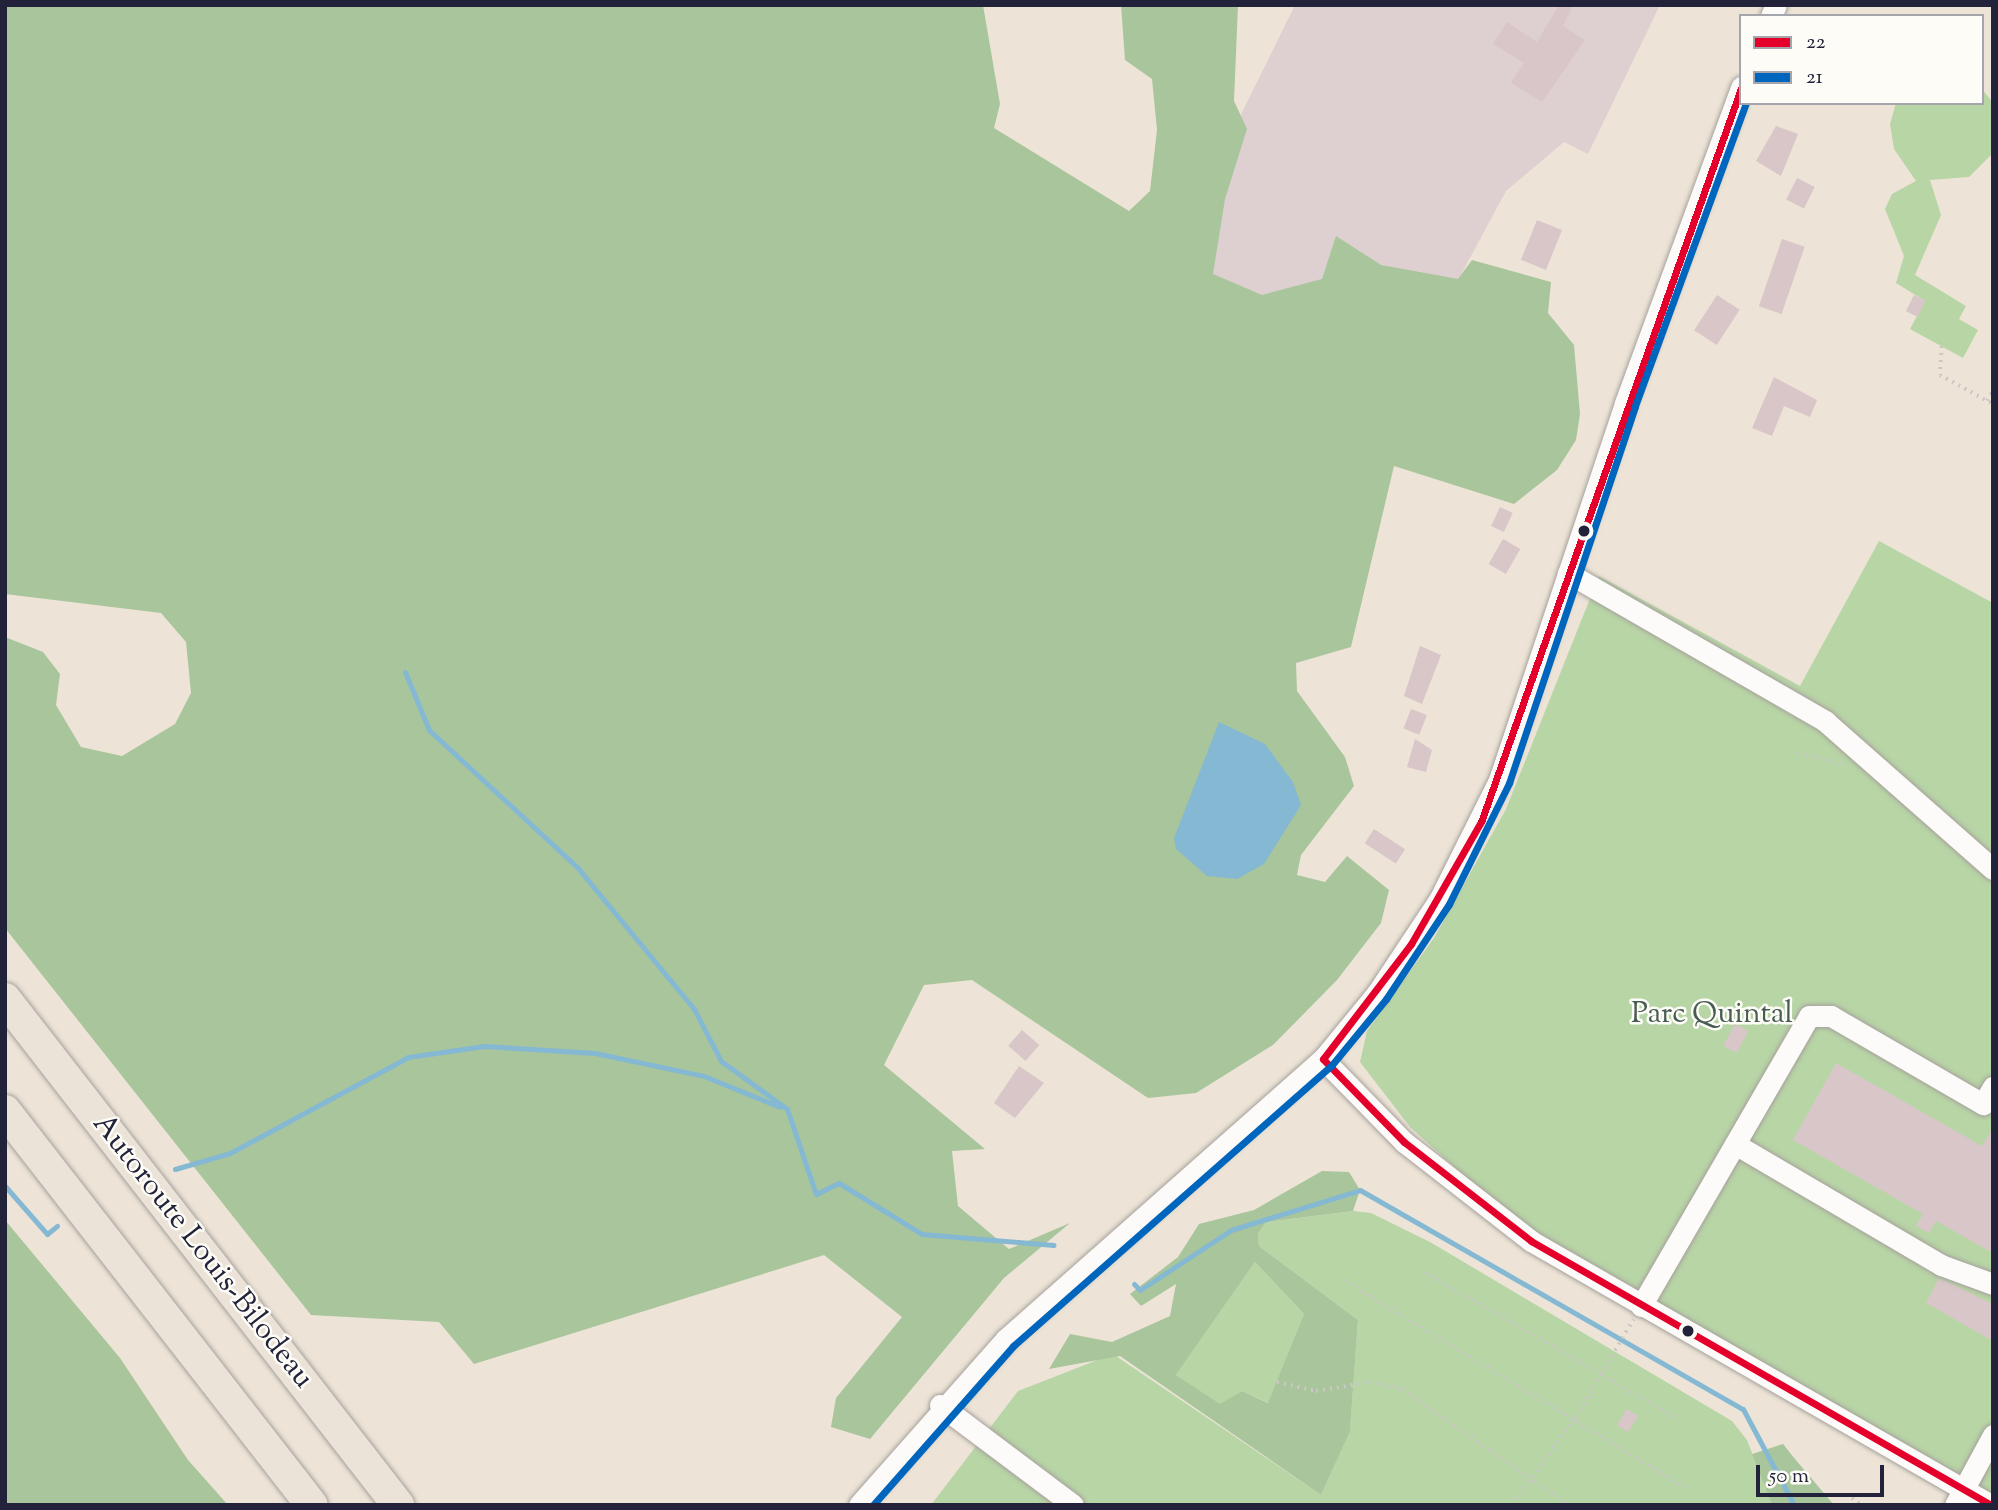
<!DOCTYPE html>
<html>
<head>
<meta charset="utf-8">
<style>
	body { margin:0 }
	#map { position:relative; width:1998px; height:1510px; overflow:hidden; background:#ede4d7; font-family:"Sorts Mill Goudy",serif }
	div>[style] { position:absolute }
	.industrial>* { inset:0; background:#decfd0 }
	.green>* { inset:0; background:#b8d5a6 }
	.forest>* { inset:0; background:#a9c59c }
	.water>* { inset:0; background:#85b8d3 }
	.stream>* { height:5px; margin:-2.5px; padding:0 2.5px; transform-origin:2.5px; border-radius:2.5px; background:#85b8d3 }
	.building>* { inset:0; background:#d8c6c8; transform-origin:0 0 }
	.path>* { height:3.5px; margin-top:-1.75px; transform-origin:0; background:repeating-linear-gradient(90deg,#cac8c7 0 2px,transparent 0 7px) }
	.roads { filter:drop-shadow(0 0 2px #a6a19c) drop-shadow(0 0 2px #a6a19c) }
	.minor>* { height:21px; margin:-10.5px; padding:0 10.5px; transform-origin:10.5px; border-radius:10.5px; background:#fcfbf9 }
	.highway>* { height:32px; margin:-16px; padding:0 16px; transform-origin:16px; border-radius:16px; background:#ebe3d8 }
	.bus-1>* { height:7px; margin:-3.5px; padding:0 3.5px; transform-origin:3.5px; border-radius:3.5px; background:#e4002b }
	.bus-2>* { height:7px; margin:-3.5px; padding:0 3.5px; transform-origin:3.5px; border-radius:3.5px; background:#0065bd }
	.dots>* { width:19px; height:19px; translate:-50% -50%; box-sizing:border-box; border:4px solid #fdfcf7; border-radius:50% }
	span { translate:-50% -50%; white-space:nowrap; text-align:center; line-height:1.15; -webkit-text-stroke:5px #fdfcf7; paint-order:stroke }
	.park-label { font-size:30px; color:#475c52 }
	.street-label { font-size:30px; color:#22223b }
	.frame { position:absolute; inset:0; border:7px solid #22223b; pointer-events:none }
	.legend { position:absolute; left:1739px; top:14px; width:245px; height:91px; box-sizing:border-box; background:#fdfcf7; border:2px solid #a5a5ac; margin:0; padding:9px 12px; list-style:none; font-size:21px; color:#22223b }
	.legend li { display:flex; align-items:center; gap:14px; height:35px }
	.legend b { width:35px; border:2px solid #a5a5ac }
	.scale { position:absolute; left:1756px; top:1465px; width:128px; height:32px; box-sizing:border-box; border:4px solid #22223b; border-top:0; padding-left:9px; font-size:21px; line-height:24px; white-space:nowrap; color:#22223b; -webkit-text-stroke:5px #fdfcf7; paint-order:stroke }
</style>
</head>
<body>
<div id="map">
	<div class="industrial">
		<div style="clip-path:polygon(1295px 5px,1660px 5px,1588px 154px,1564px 142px,1506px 191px,1402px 384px,1156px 287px)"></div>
	</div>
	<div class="green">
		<div style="clip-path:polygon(1982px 89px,1993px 103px,1993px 153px,1969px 177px,1930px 180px,1941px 215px,1915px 275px,1966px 306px,1959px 319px,1978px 330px,1963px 358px,1910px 329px,1925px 301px,1896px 283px,1904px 256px,1885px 209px,1892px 194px,1916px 181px,1894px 149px,1890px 124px,1896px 103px,1982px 103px)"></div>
		<div style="clip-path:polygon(1879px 541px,1993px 603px,1993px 1494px,1610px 1280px,1501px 1209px,1410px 1127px,1360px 1062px,1367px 1031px,1434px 938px,1506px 809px,1599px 576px,1800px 686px)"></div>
		<div style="clip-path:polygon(1353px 1211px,1371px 1213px,1430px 1242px,1732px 1421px,1747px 1440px,1772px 1505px,931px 1505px,1018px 1391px,1113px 1354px,1321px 1495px,1350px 1430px,1358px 1320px,1259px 1246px,1258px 1234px,1266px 1222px)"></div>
		<div style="clip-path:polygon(1255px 1262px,1304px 1314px,1269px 1403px,1242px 1391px,1220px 1405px,1176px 1375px)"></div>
	</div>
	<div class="forest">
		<div style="clip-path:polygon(5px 5px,983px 5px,1000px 104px,994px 128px,1129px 211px,1150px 191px,1157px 130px,1152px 79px,1125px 60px,1121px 5px,1238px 5px,1234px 101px,1247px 129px,1225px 199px,1213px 274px,1262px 295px,1322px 279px,1336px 236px,1381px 265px,1458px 279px,1472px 260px,1551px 282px,1548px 313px,1574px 345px,1580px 414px,1576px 440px,1557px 470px,1514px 504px,1394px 466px,1351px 647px,1296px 663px,1297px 691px,1345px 757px,1354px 786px,1301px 855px,1297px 875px,1325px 882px,1347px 856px,1389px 890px,1381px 923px,1337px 980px,1273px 1045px,1196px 1093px,1148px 1098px,972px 980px,924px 985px,884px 1065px,985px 1149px,952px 1151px,958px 1206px,1009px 1249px,1070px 1223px,1004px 1278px,870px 1439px,831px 1427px,836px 1398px,902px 1317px,824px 1255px,474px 1364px,439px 1322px,311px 1315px,5px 928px,5px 637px,43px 652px,60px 674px,56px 705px,81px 747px,122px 756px,175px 724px,191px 693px,186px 642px,161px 613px,5px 594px)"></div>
		<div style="clip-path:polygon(evenodd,1322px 1171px,1349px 1172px,1360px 1190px,1353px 1211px,1266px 1222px,1258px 1234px,1259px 1246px,1358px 1320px,1350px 1431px,1321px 1495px,1120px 1356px,1049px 1369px,1070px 1334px,1112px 1342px,1170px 1316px,1176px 1284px,1141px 1306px,1130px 1294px,1178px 1257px,1199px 1224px,1254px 1210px,1322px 1171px,1255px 1262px,1304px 1314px,1268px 1403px,1242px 1391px,1220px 1404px,1176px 1375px,1255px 1262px)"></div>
		<div style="clip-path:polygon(5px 1220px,120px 1358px,188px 1460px,228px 1505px,5px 1505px)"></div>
		<div style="clip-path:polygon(1783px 1444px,1795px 1459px,1834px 1505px,1772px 1505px,1752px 1454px)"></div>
	</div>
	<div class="water">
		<div style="clip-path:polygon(1219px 722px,1265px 744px,1293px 782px,1301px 805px,1264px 864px,1237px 879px,1207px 876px,1176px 849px,1174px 838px)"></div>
	</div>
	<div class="stream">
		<div style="left:405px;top:672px;width:63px;rotate:67.5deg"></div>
		<div style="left:429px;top:730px;width:202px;rotate:42.8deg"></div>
		<div style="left:577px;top:867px;width:184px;rotate:50.5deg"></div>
		<div style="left:694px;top:1009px;width:59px;rotate:62.6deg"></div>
		<div style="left:721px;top:1061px;width:82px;rotate:36deg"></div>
		<div style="left:787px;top:1109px;width:90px;rotate:71.2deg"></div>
		<div style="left:816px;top:1194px;width:25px;rotate:-26deg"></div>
		<div style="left:839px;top:1183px;width:97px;rotate:31.6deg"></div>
		<div style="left:922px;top:1234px;width:132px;rotate:4.8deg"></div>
		<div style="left:175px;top:1169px;width:57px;rotate:-16.2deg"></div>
		<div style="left:230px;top:1153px;width:202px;rotate:-28.3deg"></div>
		<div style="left:408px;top:1057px;width:77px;rotate:-8.2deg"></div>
		<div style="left:484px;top:1046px;width:111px;rotate:3.6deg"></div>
		<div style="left:595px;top:1053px;width:111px;rotate:11.9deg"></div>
		<div style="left:704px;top:1076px;width:82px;rotate:22.2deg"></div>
		<div style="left:5px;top:1186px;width:64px;rotate:48.8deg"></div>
		<div style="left:47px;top:1234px;width:13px;rotate:-39deg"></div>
		<div style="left:1134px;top:1284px;width:8px;rotate:45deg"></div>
		<div style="left:1140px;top:1290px;width:109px;rotate:-33.4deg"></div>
		<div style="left:1231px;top:1230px;width:135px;rotate:-17.2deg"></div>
		<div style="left:1360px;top:1190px;width:441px;rotate:29.8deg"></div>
		<div style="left:1743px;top:1409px;width:109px;rotate:62deg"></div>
	</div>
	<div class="building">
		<div style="clip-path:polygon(1559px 5px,1573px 5px,1563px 26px,1585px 40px,1542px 102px,1511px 83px,1524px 63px,1493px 44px,1507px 22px,1537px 42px)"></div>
		<div style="clip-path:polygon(1776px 126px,1798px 134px,1781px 176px,1756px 161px)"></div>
		<div style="left:1797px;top:178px;width:20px;height:24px;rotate:27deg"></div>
		<div style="left:1537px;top:220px;width:27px;height:43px;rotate:22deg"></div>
		<div style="left:1782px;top:239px;width:24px;height:71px;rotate:19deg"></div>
		<div style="left:1717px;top:295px;width:27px;height:42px;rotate:33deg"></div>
		<div style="left:1914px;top:295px;width:13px;height:18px;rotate:27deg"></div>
		<div style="clip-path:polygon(1774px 377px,1817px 400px,1810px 417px,1784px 406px,1772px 436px,1752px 428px)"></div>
		<div style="left:1500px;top:507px;width:14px;height:21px;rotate:25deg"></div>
		<div style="left:1503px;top:539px;width:20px;height:29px;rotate:30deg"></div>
		<div style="clip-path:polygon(1420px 646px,1441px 655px,1422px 704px,1404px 696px)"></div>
		<div style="left:1411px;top:709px;width:17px;height:21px;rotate:21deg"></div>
		<div style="clip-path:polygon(1415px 739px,1432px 750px,1426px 772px,1407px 767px)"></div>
		<div style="left:1374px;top:829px;width:37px;height:17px;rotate:33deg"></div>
		<div style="left:1735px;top:1024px;width:15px;height:25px;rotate:28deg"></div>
		<div style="left:1022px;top:1030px;width:23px;height:21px;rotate:41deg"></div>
		<div style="clip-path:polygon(1836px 1063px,1982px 1146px,1993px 1128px,1993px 1253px,1936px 1221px,1929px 1233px,1916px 1226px,1923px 1214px,1793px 1140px)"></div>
		<div style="clip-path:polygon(1019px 1066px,1044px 1083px,1015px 1118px,994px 1103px)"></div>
		<div style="clip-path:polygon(1939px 1278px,1993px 1304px,1993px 1341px,1926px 1303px)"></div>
		<div style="left:1627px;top:1409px;width:13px;height:19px;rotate:32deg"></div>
	</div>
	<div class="path">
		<div style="left:1942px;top:346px;width:29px;rotate:94deg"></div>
		<div style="left:1940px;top:375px;width:60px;rotate:28.7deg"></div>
		<div style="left:1987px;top:401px;width:13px;rotate:-61deg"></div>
		<div style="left:1798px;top:753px;width:46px;rotate:13.7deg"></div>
		<div style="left:1424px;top:1272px;width:292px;rotate:30deg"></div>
		<div style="left:1343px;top:1280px;width:401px;rotate:31.2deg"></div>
		<div style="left:1277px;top:1382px;width:40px;rotate:13deg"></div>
		<div style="left:1316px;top:1391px;width:55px;rotate:-9.5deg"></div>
		<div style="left:1370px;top:1382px;width:33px;rotate:12deg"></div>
		<div style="left:1402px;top:1389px;width:203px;rotate:34.8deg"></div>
		<div style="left:1852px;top:1498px;width:11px;rotate:38deg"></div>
		<div style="left:1511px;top:1505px;width:109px;rotate:-53.5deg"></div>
		<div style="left:1576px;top:1417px;width:113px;rotate:-59.6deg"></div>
	</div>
	<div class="roads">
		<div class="minor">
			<div style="left:1771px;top:16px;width:12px;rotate:-66deg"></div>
			<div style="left:1568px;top:573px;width:297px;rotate:29.9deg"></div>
			<div style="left:1825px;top:721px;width:224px;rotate:41.4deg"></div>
			<div style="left:1323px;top:1059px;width:116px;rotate:45.7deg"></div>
			<div style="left:1404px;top:1142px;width:161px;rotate:37.9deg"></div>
			<div style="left:1531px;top:1241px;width:530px;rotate:29.85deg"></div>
			<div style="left:1735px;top:1144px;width:239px;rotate:30.4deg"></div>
			<div style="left:1941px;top:1265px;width:55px;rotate:20.1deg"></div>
			<div style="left:1641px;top:1306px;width:335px;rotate:-59.9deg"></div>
			<div style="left:1809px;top:1016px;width:22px"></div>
			<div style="left:1831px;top:1016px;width:176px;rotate:30.1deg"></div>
			<div style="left:1983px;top:1104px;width:20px;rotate:-60deg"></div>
			<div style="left:940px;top:1405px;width:166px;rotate:36.9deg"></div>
			<div style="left:859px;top:1505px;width:222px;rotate:-48.5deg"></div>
			<div style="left:1006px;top:1339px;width:423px;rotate:-41.5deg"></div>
			<div style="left:1323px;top:1059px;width:85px;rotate:-50.7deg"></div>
			<div style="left:1377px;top:993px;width:114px;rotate:-56.4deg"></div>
			<div style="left:1440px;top:898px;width:132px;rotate:-63.4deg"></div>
			<div style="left:1499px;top:780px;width:397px;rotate:-71.5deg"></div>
			<div style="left:1625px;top:403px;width:337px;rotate:-69.8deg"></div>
			<div style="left:1955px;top:1505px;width:80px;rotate:-61.5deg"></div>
		</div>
		<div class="highway">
			<div style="left:5px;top:999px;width:641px;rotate:52.16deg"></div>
			<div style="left:5px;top:1111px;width:499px;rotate:52.1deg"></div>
		</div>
	</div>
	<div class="bus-1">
		<div style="left:1323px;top:1059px;width:145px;rotate:-52.6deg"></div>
		<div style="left:1411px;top:944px;width:141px;rotate:-60.2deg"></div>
		<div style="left:1481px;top:822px;width:779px;rotate:-70.49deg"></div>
		<div style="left:1323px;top:1059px;width:116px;rotate:45.7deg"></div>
		<div style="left:1404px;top:1142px;width:161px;rotate:37.9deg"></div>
		<div style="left:1531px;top:1241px;width:530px;rotate:29.85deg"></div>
	</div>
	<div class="bus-2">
		<div style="left:873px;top:1505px;width:212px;rotate:-48.6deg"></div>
		<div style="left:1013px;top:1346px;width:424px;rotate:-41.4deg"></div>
		<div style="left:1331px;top:1066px;width:87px;rotate:-50.6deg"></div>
		<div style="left:1386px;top:999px;width:114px;rotate:-56.4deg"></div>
		<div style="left:1449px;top:904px;width:135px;rotate:-63.6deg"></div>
		<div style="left:1509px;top:783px;width:397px;rotate:-71.5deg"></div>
		<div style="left:1635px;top:406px;width:323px;rotate:-69.9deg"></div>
	</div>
	<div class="dots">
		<div style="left:1584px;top:531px;background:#22223b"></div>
		<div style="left:1688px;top:1331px;background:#22223b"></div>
	</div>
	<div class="park-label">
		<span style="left:1712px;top:1015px">Parc Quintal</span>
	</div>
	<div class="street-label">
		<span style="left:202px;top:1252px;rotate:52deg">Autoroute Louis-Bilodeau</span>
	</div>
	<div class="frame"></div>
	<ul class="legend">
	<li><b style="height:9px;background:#e4002b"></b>22</li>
	<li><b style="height:9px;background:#0065bd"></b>21</li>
	</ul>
	<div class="scale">50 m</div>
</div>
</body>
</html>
